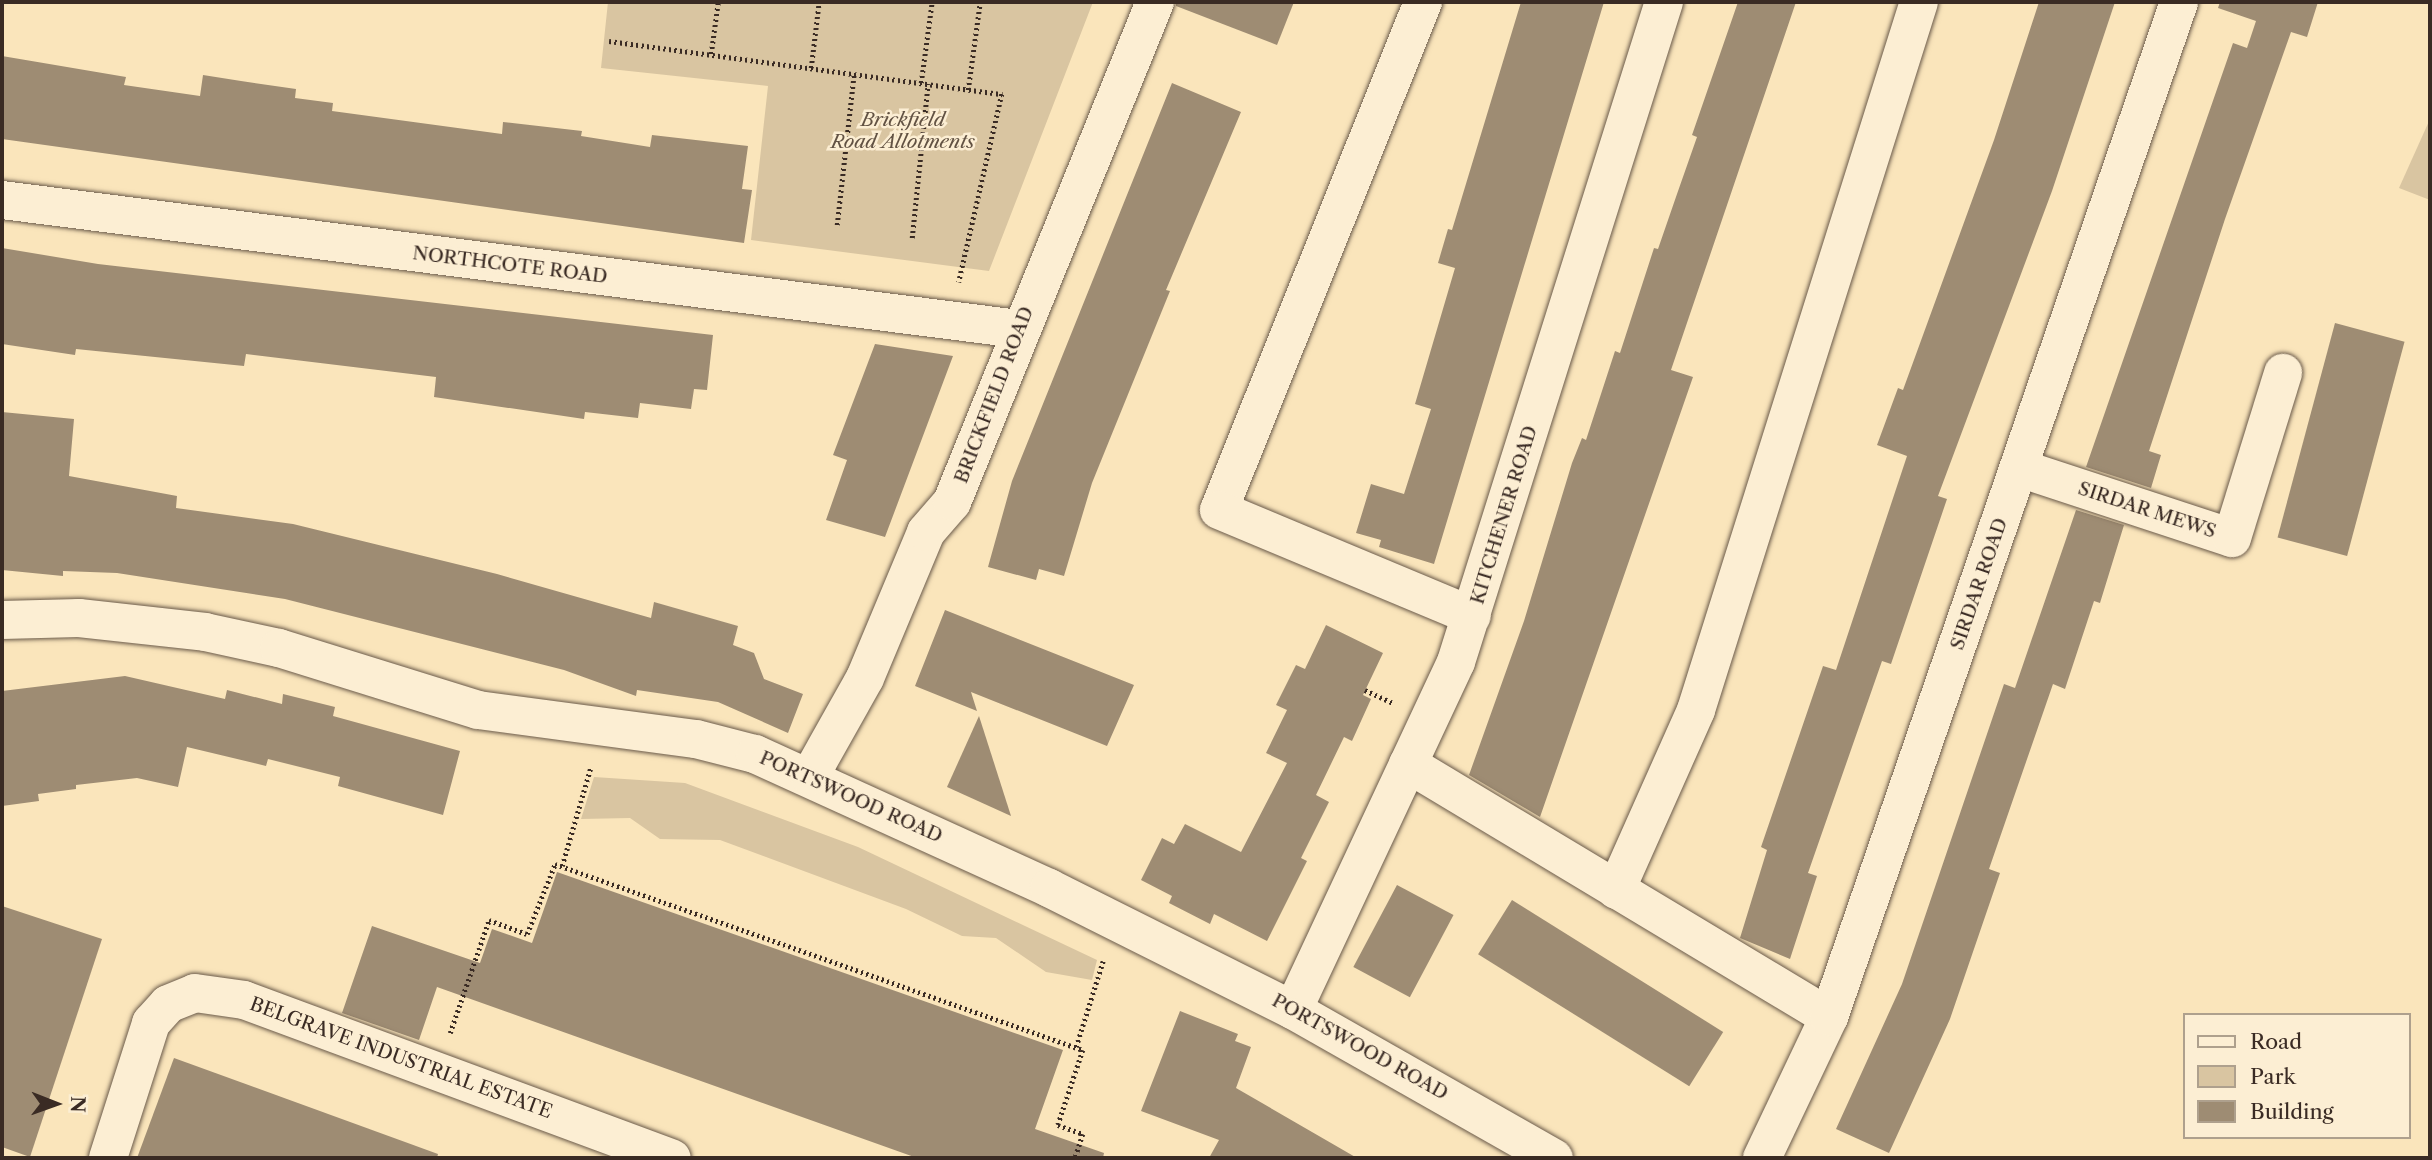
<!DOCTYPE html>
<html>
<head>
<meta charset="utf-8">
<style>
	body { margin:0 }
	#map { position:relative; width:2432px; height:1160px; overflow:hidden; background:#fae5bb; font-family:"Libre Caslon Text",serif }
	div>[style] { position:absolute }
	.green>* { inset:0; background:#d9c5a1 }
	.building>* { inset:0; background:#9e8c73; transform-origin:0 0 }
	.path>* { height:4.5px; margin-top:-2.25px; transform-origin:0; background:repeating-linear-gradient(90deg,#3a2b24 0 2px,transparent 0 5.5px) }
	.roads { filter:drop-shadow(0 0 2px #6a5a4a) drop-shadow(0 0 2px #6a5a4a) }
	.minor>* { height:38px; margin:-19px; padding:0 19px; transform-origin:19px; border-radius:19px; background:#fceed3 }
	span { translate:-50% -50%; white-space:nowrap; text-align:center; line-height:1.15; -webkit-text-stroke:5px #fceed3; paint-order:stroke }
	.park-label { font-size:19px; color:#625243; font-style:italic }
	.street-label { font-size:19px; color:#3a2b24 }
	.frame { position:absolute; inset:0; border:4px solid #3a2b24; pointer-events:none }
	.legend { position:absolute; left:2183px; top:1013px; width:228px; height:126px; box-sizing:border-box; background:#fceed3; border:2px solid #aea08d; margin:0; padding:9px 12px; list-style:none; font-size:21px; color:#3a2b24 }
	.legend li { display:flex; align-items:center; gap:14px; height:35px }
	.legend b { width:35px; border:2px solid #aea08d }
	.north { position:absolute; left:21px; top:1069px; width:70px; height:70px; -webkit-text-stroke:5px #fceed3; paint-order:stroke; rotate:91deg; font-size:19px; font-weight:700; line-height:28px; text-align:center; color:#3a2b24 }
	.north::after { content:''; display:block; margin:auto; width:24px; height:32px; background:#3a2b24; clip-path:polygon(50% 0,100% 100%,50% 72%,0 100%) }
</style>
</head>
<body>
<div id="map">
	<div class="green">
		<div style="clip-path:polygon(608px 2px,1093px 2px,989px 271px,751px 240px,768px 86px,601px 68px)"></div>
		<div style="clip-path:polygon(2430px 119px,2430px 200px,2399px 188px)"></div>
		<div style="clip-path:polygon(594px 777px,685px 783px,858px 847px,1097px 960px,1092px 980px,1046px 972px,996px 938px,962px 936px,906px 909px,720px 840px,660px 839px,630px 818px,581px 819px)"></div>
	</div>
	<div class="building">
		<div style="clip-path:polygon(1176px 2px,1294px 2px,1277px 45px,1176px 6px)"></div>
		<div style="clip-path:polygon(1521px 2px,1604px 2px,1434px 564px,1379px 547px,1381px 540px,1356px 533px,1371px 484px,1404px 494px,1431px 409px,1415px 404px,1455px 268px,1438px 263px,1448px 229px,1452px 230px)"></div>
		<div style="clip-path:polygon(1738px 2px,1796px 2px,1671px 370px,1693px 377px,1540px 817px,1469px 775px,1524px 621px,1572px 463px,1582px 438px,1586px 440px,1615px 351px,1620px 353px,1654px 248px,1658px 249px,1677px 194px,1697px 137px,1692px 135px)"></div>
		<div style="clip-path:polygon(2039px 2px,2115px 2px,2052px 191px,1938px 496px,1947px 499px,1891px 664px,1882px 661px,1808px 873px,1817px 876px,1790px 959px,1740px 938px,1767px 850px,1761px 847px,1823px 666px,1836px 670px,1907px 456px,1877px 445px,1898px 388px,1903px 390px,1994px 140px)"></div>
		<div style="clip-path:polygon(2220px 2px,2318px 2px,2307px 37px,2291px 32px,2225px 219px,2149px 451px,2161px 455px,2151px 488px,2086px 467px,2233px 43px,2247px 48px,2256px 21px,2218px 8px)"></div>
		<div style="clip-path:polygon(2px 56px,126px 77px,124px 85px,200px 96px,203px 75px,241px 81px,296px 89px,295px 98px,333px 103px,332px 111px,502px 134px,503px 122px,582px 131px,581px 136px,650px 147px,652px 135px,748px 146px,742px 189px,752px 190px,744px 243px,2px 139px)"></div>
		<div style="clip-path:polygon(1172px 83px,1241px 112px,1166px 290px,1170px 291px,1092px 483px,1064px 576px,1039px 569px,1036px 580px,988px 567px,1012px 481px)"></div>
		<div style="clip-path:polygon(2px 248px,98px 264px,713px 335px,707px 390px,694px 389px,691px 409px,640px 403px,638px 418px,585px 412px,584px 419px,434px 397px,436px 377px,246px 354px,244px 366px,76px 349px,75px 355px,2px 344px)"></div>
		<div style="left:2335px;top:323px;width:72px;height:222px;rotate:15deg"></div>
		<div style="clip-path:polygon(875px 344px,953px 356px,885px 537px,826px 520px,847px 460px,833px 455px)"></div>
		<div style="clip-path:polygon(2px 412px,74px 419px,69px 476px,177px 496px,176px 508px,293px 524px,497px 574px,651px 618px,654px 602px,738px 626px,733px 645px,754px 653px,764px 679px,803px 694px,788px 733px,718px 702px,637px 690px,636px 696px,564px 670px,285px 599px,117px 573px,63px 571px,63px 576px,2px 570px)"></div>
		<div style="clip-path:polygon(2076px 510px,2124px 525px,2100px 603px,2094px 601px,2065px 689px,2053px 684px,1989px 869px,2000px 873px,1950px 1019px,1889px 1153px,1836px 1129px,1902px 984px,2004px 684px,2015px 688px)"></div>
		<div style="clip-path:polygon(945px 610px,1134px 685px,1107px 746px,971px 692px,977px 711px,915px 686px)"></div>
		<div style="clip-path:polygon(1326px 625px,1383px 653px,1363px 695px,1371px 699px,1352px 741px,1344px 737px,1316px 795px,1329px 802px,1301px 858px,1307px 861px,1267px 941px,1214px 914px,1210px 924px,1169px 903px,1172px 896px,1141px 880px,1162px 838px,1174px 844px,1185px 824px,1241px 852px,1287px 763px,1266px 753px,1287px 710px,1276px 705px,1296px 665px,1305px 669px)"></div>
		<div style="clip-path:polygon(125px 676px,225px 699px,227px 690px,282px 704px,283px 694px,335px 707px,333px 716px,460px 751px,443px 815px,338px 786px,340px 777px,268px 759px,266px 766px,187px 747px,178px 787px,137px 778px,76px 785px,76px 789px,38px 794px,39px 801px,2px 806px,2px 691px)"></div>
		<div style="clip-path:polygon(979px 716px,1011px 816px,947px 787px)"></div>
		<div style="clip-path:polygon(557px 872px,1063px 1050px,1035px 1129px,1104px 1153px,1103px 1158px,917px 1158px,437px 987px,419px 1040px,342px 1013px,372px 926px,480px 963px,492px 929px,532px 943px)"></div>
		<div style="left:1397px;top:885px;width:64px;height:93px;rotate:28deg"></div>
		<div style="left:1512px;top:900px;width:249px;height:64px;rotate:32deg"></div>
		<div style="clip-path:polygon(2px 906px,102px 939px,30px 1157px,2px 1147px)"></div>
		<div style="clip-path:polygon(1180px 1011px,1238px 1034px,1235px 1041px,1251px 1047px,1236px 1088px,1357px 1158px,1209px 1158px,1219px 1140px,1141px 1111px)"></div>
		<div style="clip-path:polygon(174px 1058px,438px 1154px,437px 1158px,137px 1158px)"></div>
	</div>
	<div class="path">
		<div style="left:609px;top:41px;width:397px;rotate:7.7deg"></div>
		<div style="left:1002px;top:94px;width:193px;rotate:102.9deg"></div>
		<div style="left:711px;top:54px;width:52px;rotate:-82.3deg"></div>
		<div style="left:811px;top:68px;width:66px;rotate:-83.1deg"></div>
		<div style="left:921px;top:83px;width:82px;rotate:-82.3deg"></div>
		<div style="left:968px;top:90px;width:89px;rotate:-82.2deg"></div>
		<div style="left:837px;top:225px;width:152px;rotate:-83.6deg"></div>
		<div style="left:912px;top:238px;width:155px;rotate:-84.1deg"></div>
		<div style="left:1365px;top:690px;width:31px;rotate:25deg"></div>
		<div style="left:562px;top:866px;width:104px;rotate:-73.8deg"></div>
		<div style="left:450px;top:1033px;width:120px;rotate:-71deg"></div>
		<div style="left:489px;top:920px;width:40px;rotate:20.2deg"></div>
		<div style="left:527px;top:934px;width:75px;rotate:-68.2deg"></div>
		<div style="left:555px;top:864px;width:560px;rotate:19.41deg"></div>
		<div style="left:1083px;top:1050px;width:79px;rotate:108.4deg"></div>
		<div style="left:1058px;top:1125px;width:27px;rotate:20deg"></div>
		<div style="left:1083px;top:1134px;width:25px;rotate:108deg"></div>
		<div style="left:1076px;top:1047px;width:90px;rotate:-72.6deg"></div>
	</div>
	<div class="roads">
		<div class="minor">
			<div style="left:1423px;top:2px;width:547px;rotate:111.88deg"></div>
			<div style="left:1219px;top:510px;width:274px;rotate:22.7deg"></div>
			<div style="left:2px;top:200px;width:1025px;rotate:7.23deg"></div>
			<div style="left:2019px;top:468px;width:224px;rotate:18.2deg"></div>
			<div style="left:2232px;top:538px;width:173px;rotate:-72.8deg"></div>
			<div style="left:2px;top:620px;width:77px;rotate:-1.5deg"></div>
			<div style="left:79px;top:618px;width:127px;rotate:6.3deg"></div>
			<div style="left:205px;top:632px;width:76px;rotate:12.2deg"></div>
			<div style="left:279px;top:648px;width:208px;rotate:17.3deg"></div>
			<div style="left:478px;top:710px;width:220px;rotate:7.6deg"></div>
			<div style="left:696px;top:739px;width:61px;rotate:14.3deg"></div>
			<div style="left:755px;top:754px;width:323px;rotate:24.5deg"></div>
			<div style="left:1049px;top:888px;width:273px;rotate:26.6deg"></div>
			<div style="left:1293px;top:1010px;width:300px;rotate:29.6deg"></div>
			<div style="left:1408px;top:764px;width:491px;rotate:31deg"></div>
			<div style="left:810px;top:776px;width:112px;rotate:-60.7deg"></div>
			<div style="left:865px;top:678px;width:158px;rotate:-67.3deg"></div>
			<div style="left:926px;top:532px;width:40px;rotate:-49deg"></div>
			<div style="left:952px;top:502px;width:540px;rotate:-67.9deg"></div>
			<div style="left:1616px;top:890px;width:197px;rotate:-66deg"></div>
			<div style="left:1696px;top:710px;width:742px;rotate:-72.52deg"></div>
			<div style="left:1293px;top:1010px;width:384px;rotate:-64.9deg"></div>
			<div style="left:1456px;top:662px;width:692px;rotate:-72.51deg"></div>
			<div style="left:108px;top:1158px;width:142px;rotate:-72.3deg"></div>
			<div style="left:151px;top:1023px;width:25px;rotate:-48deg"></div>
			<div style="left:168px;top:1004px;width:29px;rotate:-22deg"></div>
			<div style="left:195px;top:993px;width:49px;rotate:8.1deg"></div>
			<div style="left:244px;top:1000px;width:456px;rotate:20.3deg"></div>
			<div style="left:1762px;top:1158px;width:156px;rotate:-64.6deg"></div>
			<div style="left:1829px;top:1017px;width:1074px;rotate:-70.97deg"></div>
		</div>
	</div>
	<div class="park-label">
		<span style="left:903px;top:131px">Brickfield<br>Road Allotments</span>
	</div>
	<div class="street-label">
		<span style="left:510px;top:265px;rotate:7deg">NORTHCOTE ROAD</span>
		<span style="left:994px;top:395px;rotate:-69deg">BRICKFIELD ROAD</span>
		<span style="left:2147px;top:510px;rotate:18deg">SIRDAR MEWS</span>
		<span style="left:1504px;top:515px;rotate:-73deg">KITCHENER ROAD</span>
		<span style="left:1979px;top:584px;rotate:-71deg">SIRDAR ROAD</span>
		<span style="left:851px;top:797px;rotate:24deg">PORTSWOOD ROAD</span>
		<span style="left:1360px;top:1047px;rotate:29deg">PORTSWOOD ROAD</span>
		<span style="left:401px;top:1058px;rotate:20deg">BELGRAVE INDUSTRIAL ESTATE</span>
	</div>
	<div class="frame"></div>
	<ul class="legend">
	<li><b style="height:9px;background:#fceed3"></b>Road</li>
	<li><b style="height:19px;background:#d9c5a1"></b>Park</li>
	<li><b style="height:19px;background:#9e8c73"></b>Building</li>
	</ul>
	<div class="north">N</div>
</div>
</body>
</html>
